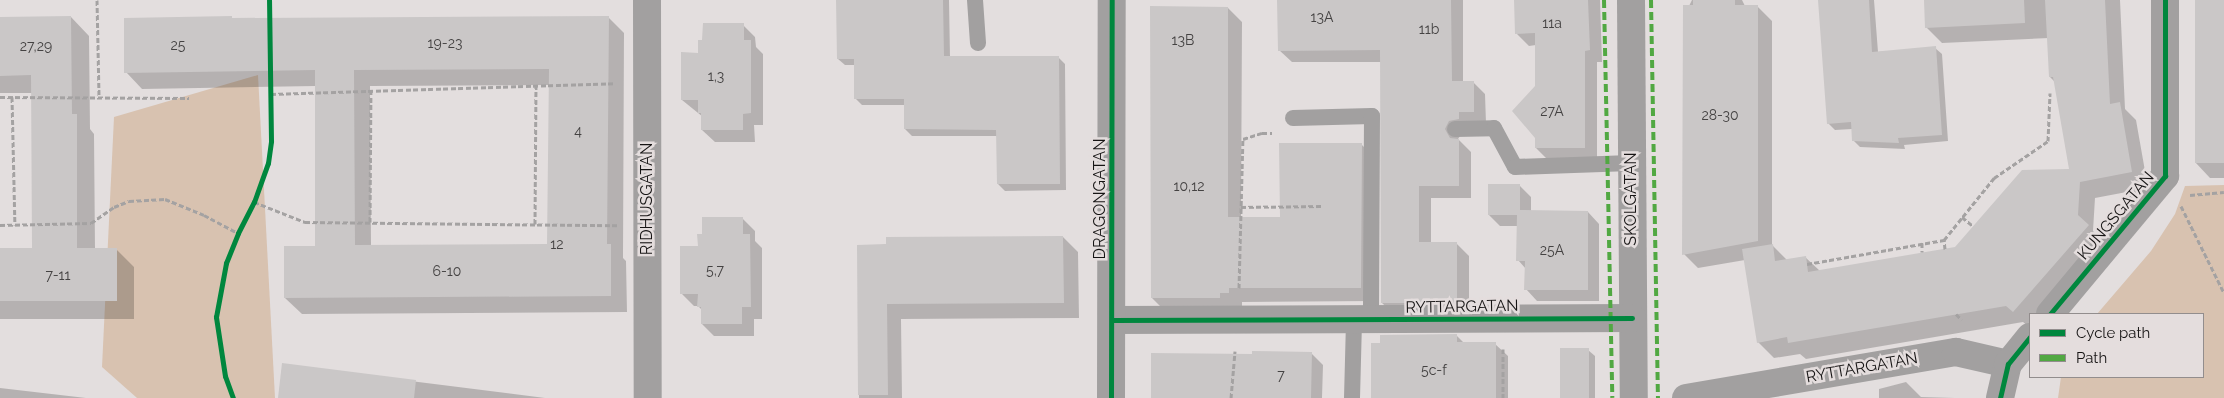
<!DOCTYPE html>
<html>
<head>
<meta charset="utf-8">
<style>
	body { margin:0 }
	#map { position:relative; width:2224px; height:398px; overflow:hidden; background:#e3dede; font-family:Raleway,sans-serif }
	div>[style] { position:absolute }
	.green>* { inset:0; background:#d8c2b0 }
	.shadow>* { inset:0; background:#0003 }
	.building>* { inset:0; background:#cac7c7; transform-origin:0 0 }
	.path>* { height:3px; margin-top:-1.5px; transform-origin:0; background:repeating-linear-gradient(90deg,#a4a2a2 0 5px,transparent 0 7.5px) }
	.lane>* { height:16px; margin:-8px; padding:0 8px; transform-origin:8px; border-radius:8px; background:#a2a0a0 }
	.street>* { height:28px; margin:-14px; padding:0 14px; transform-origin:14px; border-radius:14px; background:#a2a0a0 }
	.quiet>* { height:4px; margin-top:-2px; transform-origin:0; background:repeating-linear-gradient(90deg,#51a842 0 8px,transparent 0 12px) }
	.cycleway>* { height:5px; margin:-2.5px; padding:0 2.5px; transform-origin:2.5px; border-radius:2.5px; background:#00873e }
	span { translate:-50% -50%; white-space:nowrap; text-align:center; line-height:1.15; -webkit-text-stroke:5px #e4dddd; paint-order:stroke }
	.number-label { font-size:14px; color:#444242 }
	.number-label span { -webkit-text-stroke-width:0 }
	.street-label { font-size:16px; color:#161414 }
	.legend { position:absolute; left:2029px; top:313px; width:175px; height:65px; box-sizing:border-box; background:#e4dddd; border:1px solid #928d8d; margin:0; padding:6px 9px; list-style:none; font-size:15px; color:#161414 }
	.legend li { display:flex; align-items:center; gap:10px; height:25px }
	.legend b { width:25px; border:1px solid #928d8d }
</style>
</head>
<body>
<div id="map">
	<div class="green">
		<div style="clip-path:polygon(258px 75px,275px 398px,137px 398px,102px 367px,114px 117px)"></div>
		<div style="clip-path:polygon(2224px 185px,2224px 398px,2058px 398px,2061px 377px,2203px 377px,2203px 314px,2097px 314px,2151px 251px,2175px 214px,2185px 186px)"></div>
	</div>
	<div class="shadow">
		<div style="clip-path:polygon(837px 0,949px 0,950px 57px,1058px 57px,1065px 64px,1066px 190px,1005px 191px,998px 184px,998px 136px,912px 136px,905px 129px,905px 105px,862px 105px,855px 98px,855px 65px,845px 65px,838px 59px)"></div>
		<div style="clip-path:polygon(1290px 0,1463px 0,1463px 82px,1473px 82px,1485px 94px,1486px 123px,1462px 133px,1458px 139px,1471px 152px,1471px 198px,1431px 198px,1431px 243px,1456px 243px,1469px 256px,1469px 315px,1395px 315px,1382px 303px,1381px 62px,1292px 62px,1279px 50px)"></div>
		<div style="clip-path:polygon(1516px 0,1600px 0,1602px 62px,1597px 62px,1597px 160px,1548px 160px,1536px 148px,1536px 45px,1529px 46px,1517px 34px)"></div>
		<div style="clip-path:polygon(1692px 0,1742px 0,1745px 6px,1757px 6px,1772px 21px,1772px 245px,1787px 260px,1805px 257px,1820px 271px,1956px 248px,2070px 171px,2055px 82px,2050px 77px,2049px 38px,1942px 43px,1926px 27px,1925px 0,2120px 0,2125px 109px,2136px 120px,2148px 188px,2095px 198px,2093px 231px,2104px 242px,2041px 314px,2030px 314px,2029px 327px,2023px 322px,1806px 359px,1800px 354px,1774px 358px,1758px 342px,1745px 260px,1698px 268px,1684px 254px,1689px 6px)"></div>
		<div style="clip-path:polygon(1820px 0,1874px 0,1878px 52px,1935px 48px,1942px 54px,1948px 141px,1904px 145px,1905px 149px,1860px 147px,1853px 140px,1852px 129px,1835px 130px,1828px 123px)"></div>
		<div style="clip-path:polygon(2196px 0,2224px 0,2224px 178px,2210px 178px,2195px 162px)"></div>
		<div style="clip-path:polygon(1228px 8px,1242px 22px,1241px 218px,1282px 218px,1361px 144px,1375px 158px,1374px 301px,1242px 302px,1242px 306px,1166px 312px,1152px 298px)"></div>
		<div style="clip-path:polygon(71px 17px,89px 36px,90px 129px,94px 134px,95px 249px,116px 249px,134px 267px,134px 319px,0 319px,0 249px,33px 249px,33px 93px,0 93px,0 18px)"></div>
		<div style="clip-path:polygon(evenodd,608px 17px,624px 33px,623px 258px,626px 261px,627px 312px,302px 314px,285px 298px,316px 247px,316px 86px,142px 89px,126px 72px,608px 17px,550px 85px,549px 245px,371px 246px,370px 86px,550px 85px)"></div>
		<div style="clip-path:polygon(743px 25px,755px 37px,756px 47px,763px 54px,763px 125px,754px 125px,755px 142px,715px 142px,702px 130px,703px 117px,682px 100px,699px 54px)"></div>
		<div style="clip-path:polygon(1520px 186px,1531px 197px,1531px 212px,1588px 212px,1599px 224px,1599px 301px,1537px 301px,1526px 289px,1526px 269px,1518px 260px,1518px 226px,1500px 226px,1489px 215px)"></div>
		<div style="clip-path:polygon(742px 218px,755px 231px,755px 241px,762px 248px,762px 319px,754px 319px,754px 336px,714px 336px,702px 324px,702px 310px,698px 306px,694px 306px,682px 294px,703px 235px)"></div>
		<div style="clip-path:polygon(1063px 237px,1078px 252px,1079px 318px,901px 319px,902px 398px,859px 398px,858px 246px)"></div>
		<div style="clip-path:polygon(1457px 336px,1465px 344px,1495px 344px,1508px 356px,1508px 398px,1372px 398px)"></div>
		<div style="clip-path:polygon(1588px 350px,1595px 356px,1595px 398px,1562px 398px)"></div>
		<div style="clip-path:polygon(1311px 353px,1323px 365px,1322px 398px,1153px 398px,1253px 355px)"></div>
		<div style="clip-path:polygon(283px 365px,545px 398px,279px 398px)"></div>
		<div style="clip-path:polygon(1906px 382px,1921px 397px,1955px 398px,1879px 398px,1879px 389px)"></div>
		<div style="clip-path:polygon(0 388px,86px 398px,0 398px)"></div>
	</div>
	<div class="building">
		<div style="clip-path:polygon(836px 0,943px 0,944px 56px,1059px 56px,1060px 184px,997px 184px,996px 130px,904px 129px,904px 99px,854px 99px,854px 59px,837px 59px)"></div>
		<div style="clip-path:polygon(1277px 0,1451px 0,1452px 81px,1474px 81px,1474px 112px,1459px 112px,1459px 119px,1449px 121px,1445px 129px,1450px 138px,1459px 139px,1459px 186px,1419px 186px,1419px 242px,1457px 242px,1457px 303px,1381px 303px,1380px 50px,1278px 51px)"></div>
		<div style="clip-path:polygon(1514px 0,1588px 0,1590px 50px,1585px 51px,1585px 148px,1535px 148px,1535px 138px,1512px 111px,1535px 86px,1535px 33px,1515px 34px)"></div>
		<div style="clip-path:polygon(1693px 0,1735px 0,1735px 5px,1758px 5px,1758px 241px,1682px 255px,1683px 5px,1693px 5px)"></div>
		<div style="clip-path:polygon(1818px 0,1869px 0,1872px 52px,1936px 46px,1942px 135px,1898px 138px,1899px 143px,1852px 141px,1851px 122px,1827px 124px)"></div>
		<div style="clip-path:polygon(1924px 0,2024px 0,2025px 23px,1925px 28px)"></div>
		<div style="clip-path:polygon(2045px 0,2105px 0,2110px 104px,2120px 102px,2132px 172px,2080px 182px,2078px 215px,2089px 225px,2013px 312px,2006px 306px,1788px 343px,1787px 337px,1757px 343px,1742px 249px,1773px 244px,1775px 261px,1806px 256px,1808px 272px,1955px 247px,2022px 170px,2069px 169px,2053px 77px,2049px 77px)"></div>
		<div style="left:2195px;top:0;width:29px;height:163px"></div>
		<div style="clip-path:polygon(1150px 6px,1228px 7px,1228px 217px,1280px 217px,1279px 143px,1362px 143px,1361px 288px,1229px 288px,1229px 293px,1220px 293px,1220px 298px,1151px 298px)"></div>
		<div style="clip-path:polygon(71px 16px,72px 114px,77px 114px,77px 248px,117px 248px,117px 301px,0 301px,0 248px,32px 248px,31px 75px,0 76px,0 17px)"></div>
		<div style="clip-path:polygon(evenodd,232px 16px,232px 18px,609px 16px,607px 244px,611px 244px,611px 296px,284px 298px,284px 246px,315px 246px,315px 70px,124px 73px,124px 18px,232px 16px,549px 69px,547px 244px,355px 245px,354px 70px,549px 69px)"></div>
		<div style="clip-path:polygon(703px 23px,744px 23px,744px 40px,751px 40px,751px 113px,743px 114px,743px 130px,701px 130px,701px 113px,698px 113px,698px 100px,681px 100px,681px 52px,698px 53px,698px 40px,702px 40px)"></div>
		<div style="clip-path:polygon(1488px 184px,1520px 184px,1520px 210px,1588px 211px,1588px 290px,1524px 290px,1525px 261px,1516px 261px,1517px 215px,1488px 215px)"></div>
		<div style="clip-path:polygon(702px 217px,743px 217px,743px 234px,750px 234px,751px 307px,742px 307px,742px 324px,701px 324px,701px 307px,697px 307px,698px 294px,680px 294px,680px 246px,698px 246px,697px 234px,702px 234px)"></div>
		<div style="clip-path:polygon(1063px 236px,1064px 303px,887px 304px,888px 395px,858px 395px,857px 245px,886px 244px,886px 237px)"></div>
		<div style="clip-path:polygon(1457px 334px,1457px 342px,1496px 342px,1496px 398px,1371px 398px,1371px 343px,1380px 343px,1380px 335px)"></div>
		<div style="left:1589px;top:348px;width:50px;height:29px;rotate:90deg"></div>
		<div style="clip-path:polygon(1252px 351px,1312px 352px,1311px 398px,1151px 398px,1151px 353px,1252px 354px)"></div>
		<div style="clip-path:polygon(282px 363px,416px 380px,414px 398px,278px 398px)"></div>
	</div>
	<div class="path">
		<div style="left:97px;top:0;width:97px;rotate:88.8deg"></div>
		<div style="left:271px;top:94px;width:345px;rotate:-1.8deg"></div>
		<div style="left:0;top:97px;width:189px;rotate:0.3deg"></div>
		<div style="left:12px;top:97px;width:128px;rotate:88.7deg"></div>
		<div style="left:2190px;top:195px;width:34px;rotate:-5deg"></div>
		<div style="left:254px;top:202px;width:55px;rotate:21.4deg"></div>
		<div style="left:305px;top:222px;width:312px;rotate:0.6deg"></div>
		<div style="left:2181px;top:206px;width:97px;rotate:63.7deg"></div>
		<div style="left:1241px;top:207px;width:80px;rotate:-0.7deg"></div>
		<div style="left:1962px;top:217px;width:14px;rotate:39deg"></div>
		<div style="left:370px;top:222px;width:132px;rotate:-89.6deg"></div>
		<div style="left:535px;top:224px;width:138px;rotate:-89.6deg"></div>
		<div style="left:0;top:225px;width:91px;rotate:-1.3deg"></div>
		<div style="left:91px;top:223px;width:28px;rotate:-35deg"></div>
		<div style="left:114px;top:207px;width:16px;rotate:-22deg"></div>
		<div style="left:129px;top:201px;width:36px;rotate:-3deg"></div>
		<div style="left:165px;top:199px;width:42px;rotate:22.3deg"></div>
		<div style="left:204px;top:215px;width:38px;rotate:28deg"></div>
		<div style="left:1922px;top:243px;width:9px;rotate:90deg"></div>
		<div style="left:1945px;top:249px;width:9px;rotate:-96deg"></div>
		<div style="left:1944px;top:240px;width:80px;rotate:-51.1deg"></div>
		<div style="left:1994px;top:178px;width:65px;rotate:-34.4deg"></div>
		<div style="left:2048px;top:141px;width:48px;rotate:-87.6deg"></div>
		<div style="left:1807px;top:264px;width:139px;rotate:-9.9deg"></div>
		<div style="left:1239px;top:288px;width:149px;rotate:-88.5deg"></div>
		<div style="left:1243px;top:139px;width:20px;rotate:-18deg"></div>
		<div style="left:1262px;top:133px;width:10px"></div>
		<div style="left:1956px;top:314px;width:8px;rotate:45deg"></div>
		<div style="left:1503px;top:349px;width:49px;rotate:90deg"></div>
		<div style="left:1231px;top:398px;width:47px;rotate:-85.1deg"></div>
	</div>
	<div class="lane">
		<div style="left:975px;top:0;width:43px;rotate:86deg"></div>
		<div style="left:1293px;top:118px;width:79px;rotate:-1.5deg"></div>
		<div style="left:1372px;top:116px;width:204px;rotate:90.3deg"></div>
		<div style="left:1455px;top:129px;width:39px;rotate:-1deg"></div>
		<div style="left:1494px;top:128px;width:44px;rotate:61.7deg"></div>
		<div style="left:1515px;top:167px;width:116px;rotate:-2deg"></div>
		<div style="left:1352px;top:398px;width:77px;rotate:-88.5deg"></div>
	</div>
	<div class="street">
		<div style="left:647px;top:0;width:398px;rotate:89.9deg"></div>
		<div style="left:1631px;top:0;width:398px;rotate:89.6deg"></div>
		<div style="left:2050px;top:314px;width:180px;rotate:-50.2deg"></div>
		<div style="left:2165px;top:176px;width:176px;rotate:-90deg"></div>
		<div style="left:1112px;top:320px;width:520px;rotate:-0.22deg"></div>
		<div style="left:1111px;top:398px;width:398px;rotate:-89.9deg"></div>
		<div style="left:1686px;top:398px;width:274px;rotate:-9.7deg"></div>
		<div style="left:1956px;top:352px;width:53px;rotate:13deg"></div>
		<div style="left:2000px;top:398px;width:35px;rotate:-77deg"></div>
		<div style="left:2008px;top:364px;width:35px;rotate:-51deg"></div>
	</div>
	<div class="quiet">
		<div style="left:1604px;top:0;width:398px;rotate:88.8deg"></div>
		<div style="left:1651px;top:0;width:398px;rotate:89deg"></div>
	</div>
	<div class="cycleway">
		<div style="left:2050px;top:314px;width:180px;rotate:-50.2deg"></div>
		<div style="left:2165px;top:176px;width:176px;rotate:-90deg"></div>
		<div style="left:1112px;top:320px;width:520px;rotate:-0.22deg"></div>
		<div style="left:233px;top:398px;width:23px;rotate:-110deg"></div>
		<div style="left:225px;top:376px;width:60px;rotate:-98.7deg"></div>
		<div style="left:216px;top:317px;width:55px;rotate:-79.5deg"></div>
		<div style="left:226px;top:263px;width:32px;rotate:-68deg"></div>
		<div style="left:238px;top:233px;width:35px;rotate:-63deg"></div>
		<div style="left:254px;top:202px;width:41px;rotate:-70.3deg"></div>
		<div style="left:268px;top:163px;width:22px;rotate:-82deg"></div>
		<div style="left:271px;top:141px;width:141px;rotate:-90.8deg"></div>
		<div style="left:1111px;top:398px;width:398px;rotate:-89.9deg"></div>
		<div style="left:2000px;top:398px;width:35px;rotate:-77deg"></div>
		<div style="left:2008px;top:364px;width:35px;rotate:-51deg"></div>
	</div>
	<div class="number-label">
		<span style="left:1322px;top:17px">13A</span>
		<span style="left:1552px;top:23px">11a</span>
		<span style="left:1429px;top:29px">11b</span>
		<span style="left:1183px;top:40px">13B</span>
		<span style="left:445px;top:43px">19-23</span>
		<span style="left:178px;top:45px">25</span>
		<span style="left:36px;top:46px">27,29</span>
		<span style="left:716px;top:76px">1,3</span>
		<span style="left:1552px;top:111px">27A</span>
		<span style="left:1720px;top:115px">28-30</span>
		<span style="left:578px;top:131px">4</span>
		<span style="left:1189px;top:186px">10,12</span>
		<span style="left:557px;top:244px">12</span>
		<span style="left:1552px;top:250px">25A</span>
		<span style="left:715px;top:270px">5,7</span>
		<span style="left:447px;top:271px">6-10</span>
		<span style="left:58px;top:275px">7-11</span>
		<span style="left:1434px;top:370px">5c-f</span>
		<span style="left:1281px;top:375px">7</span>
	</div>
	<div class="street-label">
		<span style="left:647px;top:199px;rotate:-90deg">RIDHUSGATAN</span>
		<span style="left:1100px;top:199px;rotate:-90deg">DRAGONGATAN</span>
		<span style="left:1631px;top:199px;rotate:-90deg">SKOLGATAN</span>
		<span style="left:2116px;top:216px;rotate:-50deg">KUNGSGATAN</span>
		<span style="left:1462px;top:307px;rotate:-1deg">RYTTARGATAN</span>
		<span style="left:1862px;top:368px;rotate:-10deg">RYTTARGATAN</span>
	</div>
	<ul class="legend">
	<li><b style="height:6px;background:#00873e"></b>Cycle path</li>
	<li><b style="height:6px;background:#51a842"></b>Path</li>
	</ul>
</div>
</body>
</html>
